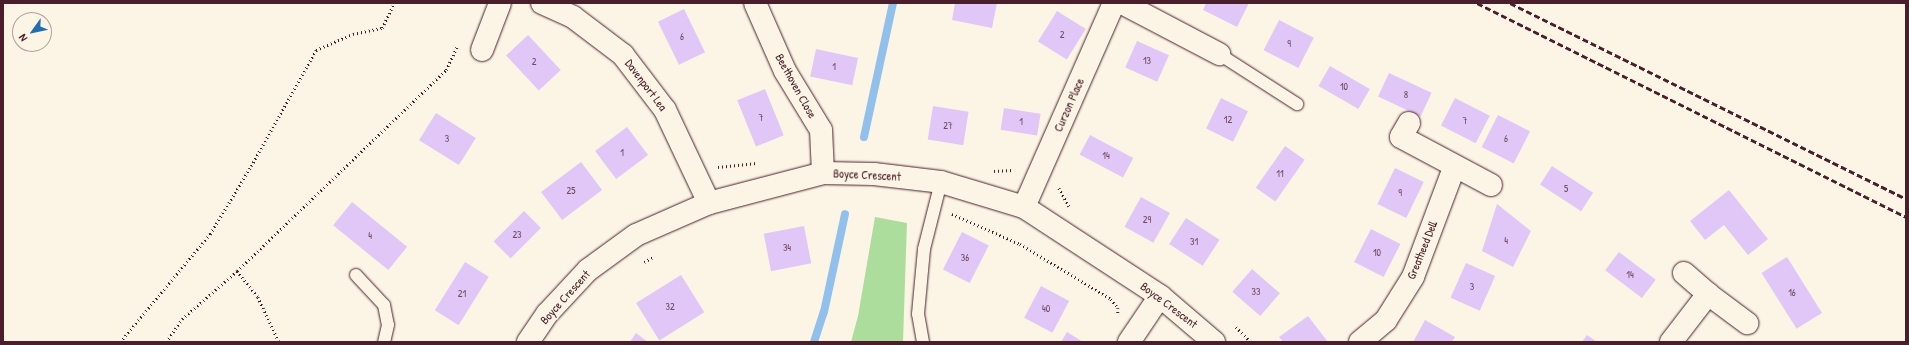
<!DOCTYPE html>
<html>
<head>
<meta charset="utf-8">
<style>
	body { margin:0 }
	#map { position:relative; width:1909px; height:345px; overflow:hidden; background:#fcf5e5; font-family:"Patrick Hand",sans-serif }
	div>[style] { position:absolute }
	.green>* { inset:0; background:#addd9d }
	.stream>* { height:8px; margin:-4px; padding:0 4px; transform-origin:4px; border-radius:4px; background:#90c0eb }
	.building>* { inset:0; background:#e1c7f7; transform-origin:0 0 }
	.path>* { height:2.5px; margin-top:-1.25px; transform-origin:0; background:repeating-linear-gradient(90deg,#4a1f2b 0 1px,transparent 0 4px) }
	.roads { filter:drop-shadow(0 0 1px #4a1f2b) drop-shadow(0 0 1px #4a1f2b) }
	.service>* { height:12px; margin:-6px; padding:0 6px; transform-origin:6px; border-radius:6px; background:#fcf5e5 }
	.minor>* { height:22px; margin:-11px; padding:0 11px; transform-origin:11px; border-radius:11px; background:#fcf5e5 }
	.rail>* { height:3px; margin-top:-1.5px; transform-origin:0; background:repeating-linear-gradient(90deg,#4a1f2b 0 6px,transparent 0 9px) }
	span { translate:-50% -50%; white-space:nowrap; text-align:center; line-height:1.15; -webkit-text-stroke:3.5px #fcf5e5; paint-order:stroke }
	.number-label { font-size:10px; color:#70495e }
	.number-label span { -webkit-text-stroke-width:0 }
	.street-label { font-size:12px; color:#4a1f2b }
	.frame { position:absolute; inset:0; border:4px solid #4a1f2b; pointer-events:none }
	.north { position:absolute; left:12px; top:12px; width:40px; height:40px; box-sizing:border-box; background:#fcf5e5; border:1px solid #b59f9b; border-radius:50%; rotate:237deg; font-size:11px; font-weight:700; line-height:16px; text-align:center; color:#4a1f2b }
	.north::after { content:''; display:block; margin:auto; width:14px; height:18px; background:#1f6fb2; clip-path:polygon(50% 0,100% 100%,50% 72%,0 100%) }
</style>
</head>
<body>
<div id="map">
	<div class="green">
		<div style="clip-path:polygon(875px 217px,907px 223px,903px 342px,851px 342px,858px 316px)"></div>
	</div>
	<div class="stream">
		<div style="left:864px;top:137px;width:137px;rotate:-77.8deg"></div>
		<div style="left:814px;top:342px;width:32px;rotate:-72deg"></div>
		<div style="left:824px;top:312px;width:100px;rotate:-77.9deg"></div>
	</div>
	<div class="building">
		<div style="clip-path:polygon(955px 3px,997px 3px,992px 28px,952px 20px)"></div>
		<div style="clip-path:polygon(1206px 3px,1249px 3px,1237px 27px,1203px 10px)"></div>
		<div style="left:684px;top:9px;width:48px;height:29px;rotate:64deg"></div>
		<div style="left:1057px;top:11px;width:34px;height:36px;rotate:32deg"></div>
		<div style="left:1279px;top:20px;width:39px;height:34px;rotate:27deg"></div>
		<div style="left:528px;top:35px;width:48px;height:30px;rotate:47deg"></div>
		<div style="left:1137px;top:41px;width:35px;height:29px;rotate:24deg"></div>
		<div style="left:816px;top:49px;width:43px;height:28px;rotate:12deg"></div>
		<div style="left:1330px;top:66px;width:46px;height:23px;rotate:30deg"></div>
		<div style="left:1389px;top:73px;width:47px;height:26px;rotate:25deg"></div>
		<div style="left:765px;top:89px;width:50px;height:30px;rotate:68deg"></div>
		<div style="left:1221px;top:98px;width:30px;height:34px;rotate:26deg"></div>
		<div style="left:1455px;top:98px;width:39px;height:31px;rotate:27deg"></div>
		<div style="left:933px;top:106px;width:36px;height:34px;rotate:9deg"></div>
		<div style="left:1004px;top:108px;width:37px;height:22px;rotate:9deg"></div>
		<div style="left:436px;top:113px;width:47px;height:32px;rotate:32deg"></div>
		<div style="left:1498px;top:115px;width:36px;height:36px;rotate:27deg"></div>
		<div style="left:627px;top:127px;width:35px;height:40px;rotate:53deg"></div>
		<div style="left:1090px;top:135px;width:49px;height:22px;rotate:28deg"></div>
		<div style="left:1285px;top:146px;width:24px;height:51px;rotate:35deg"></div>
		<div style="left:581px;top:162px;width:35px;height:50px;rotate:53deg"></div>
		<div style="left:1552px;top:166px;width:49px;height:22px;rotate:33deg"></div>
		<div style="left:1395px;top:168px;width:32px;height:40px;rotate:26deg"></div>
		<div style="clip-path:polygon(1729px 190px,1768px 239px,1748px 255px,1724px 225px,1705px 240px,1690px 221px)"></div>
		<div style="left:1141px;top:197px;width:33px;height:34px;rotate:29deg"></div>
		<div style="left:352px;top:202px;width:71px;height:30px;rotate:39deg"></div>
		<div style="clip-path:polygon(1497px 204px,1531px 231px,1513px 267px,1482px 251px)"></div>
		<div style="left:524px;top:211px;width:24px;height:43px;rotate:45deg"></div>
		<div style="left:1186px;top:218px;width:40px;height:31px;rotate:33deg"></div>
		<div style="left:804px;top:226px;width:38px;height:41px;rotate:79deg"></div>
		<div style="left:1371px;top:229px;width:33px;height:37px;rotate:27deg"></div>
		<div style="left:962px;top:232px;width:30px;height:42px;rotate:27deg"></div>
		<div style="left:1619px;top:252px;width:46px;height:23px;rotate:37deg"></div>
		<div style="left:1787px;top:257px;width:66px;height:30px;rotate:58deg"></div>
		<div style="left:465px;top:262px;width:28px;height:57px;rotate:32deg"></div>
		<div style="left:1466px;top:263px;width:32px;height:38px;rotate:24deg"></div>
		<div style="left:1252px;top:269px;width:37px;height:30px;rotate:41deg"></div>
		<div style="left:681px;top:275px;width:44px;height:53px;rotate:58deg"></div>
		<div style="left:1041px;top:286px;width:32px;height:36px;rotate:28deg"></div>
		<div style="clip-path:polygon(1308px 316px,1328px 342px,1283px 342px,1279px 337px)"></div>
		<div style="clip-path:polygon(1425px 320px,1455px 337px,1452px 342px,1413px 342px)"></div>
		<div style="clip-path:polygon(1067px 332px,1083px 342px,1061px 342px)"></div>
		<div style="clip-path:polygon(636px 333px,648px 342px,630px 342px)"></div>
		<div style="clip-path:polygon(1587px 335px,1597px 342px,1582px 342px)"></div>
	</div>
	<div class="path">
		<div style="left:718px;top:167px;width:39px;rotate:-6deg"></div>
		<div style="left:994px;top:171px;width:19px;rotate:-3deg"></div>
		<div style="left:1059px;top:188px;width:21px;rotate:61deg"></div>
		<div style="left:952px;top:214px;width:74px;rotate:23.8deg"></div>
		<div style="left:1020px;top:244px;width:106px;rotate:31.1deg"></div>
		<div style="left:1111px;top:299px;width:11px;rotate:52deg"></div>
		<div style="left:1118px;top:308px;width:5px;rotate:90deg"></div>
		<div style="left:644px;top:262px;width:10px;rotate:-29deg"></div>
		<div style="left:237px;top:271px;width:33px;rotate:51deg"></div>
		<div style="left:258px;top:297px;width:50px;rotate:65deg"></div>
		<div style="left:1236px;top:327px;width:21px;rotate:45deg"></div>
		<div style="left:120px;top:342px;width:141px;rotate:-50.2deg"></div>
		<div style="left:210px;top:234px;width:79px;rotate:-58.9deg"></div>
		<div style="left:251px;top:166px;width:133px;rotate:-60.7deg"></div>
		<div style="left:316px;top:50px;width:40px;rotate:-23.4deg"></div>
		<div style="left:353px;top:34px;width:30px;rotate:-12deg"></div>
		<div style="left:382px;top:28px;width:28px;rotate:-64deg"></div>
		<div style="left:166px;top:342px;width:28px;rotate:-55deg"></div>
		<div style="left:182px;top:319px;width:73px;rotate:-41.1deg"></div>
		<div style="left:237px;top:271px;width:290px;rotate:-43.9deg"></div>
		<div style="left:446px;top:70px;width:26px;rotate:-65deg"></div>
	</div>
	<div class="roads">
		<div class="service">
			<div style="left:1219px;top:54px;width:93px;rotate:32.7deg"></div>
			<div style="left:356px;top:275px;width:41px;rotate:47deg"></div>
			<div style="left:384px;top:305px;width:20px;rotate:79deg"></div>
			<div style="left:388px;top:325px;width:17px;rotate:103deg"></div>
			<div style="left:923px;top:342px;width:28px;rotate:-100deg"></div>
			<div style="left:918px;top:314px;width:65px;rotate:-84.7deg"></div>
			<div style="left:924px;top:249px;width:69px;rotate:-75.8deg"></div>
		</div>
		<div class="minor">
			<div style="left:542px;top:3px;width:34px;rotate:24deg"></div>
			<div style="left:573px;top:17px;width:63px;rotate:37.2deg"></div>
			<div style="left:623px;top:55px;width:69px;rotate:52.6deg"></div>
			<div style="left:665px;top:110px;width:103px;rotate:64.7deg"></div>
			<div style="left:755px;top:3px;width:74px;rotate:66.2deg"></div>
			<div style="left:785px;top:71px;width:69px;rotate:58.6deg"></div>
			<div style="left:821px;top:130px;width:43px;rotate:87.3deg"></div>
			<div style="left:1122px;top:3px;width:110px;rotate:27.7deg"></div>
			<div style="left:482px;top:50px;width:50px;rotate:-69deg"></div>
			<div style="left:1409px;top:123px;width:16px;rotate:120deg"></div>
			<div style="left:1401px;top:137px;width:102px;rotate:28.1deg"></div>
			<div style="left:1024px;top:207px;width:223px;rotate:-66.2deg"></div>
			<div style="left:1684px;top:273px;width:32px;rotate:41deg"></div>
			<div style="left:1708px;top:294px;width:49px;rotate:36.6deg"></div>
			<div style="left:528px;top:342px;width:34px;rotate:-56deg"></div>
			<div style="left:547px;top:314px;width:60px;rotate:-47deg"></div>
			<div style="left:588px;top:270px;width:59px;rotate:-36.1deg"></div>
			<div style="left:636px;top:235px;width:80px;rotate:-23.7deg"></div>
			<div style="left:709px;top:203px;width:118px;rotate:-14.7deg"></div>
			<div style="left:823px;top:173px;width:51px;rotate:1.1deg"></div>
			<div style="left:874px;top:174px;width:67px;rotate:6.8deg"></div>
			<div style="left:941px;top:182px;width:87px;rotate:16.8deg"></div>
			<div style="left:1024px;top:207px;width:163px;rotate:33.2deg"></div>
			<div style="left:1160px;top:296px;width:71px;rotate:40.4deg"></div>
			<div style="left:1129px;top:342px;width:55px;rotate:-56deg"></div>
			<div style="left:1360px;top:342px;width:34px;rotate:-40deg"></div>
			<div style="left:1386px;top:320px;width:51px;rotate:-57.9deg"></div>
			<div style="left:1413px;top:277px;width:116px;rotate:-69.4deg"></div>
			<div style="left:1671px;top:342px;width:61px;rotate:-52.4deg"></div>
		</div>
	</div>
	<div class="rail">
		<div style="left:1477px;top:3px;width:479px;rotate:26.5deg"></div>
		<div style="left:1510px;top:3px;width:442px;rotate:26.3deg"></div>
	</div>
	<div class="number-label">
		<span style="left:1062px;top:35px">2</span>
		<span style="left:682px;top:37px">6</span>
		<span style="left:1289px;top:44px">9</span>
		<span style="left:1147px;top:61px">13</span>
		<span style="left:534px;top:62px">2</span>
		<span style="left:834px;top:67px">1</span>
		<span style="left:1344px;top:87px">10</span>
		<span style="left:1406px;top:95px">8</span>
		<span style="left:761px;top:118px">7</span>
		<span style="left:1228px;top:120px">12</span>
		<span style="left:1465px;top:121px">7</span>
		<span style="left:1021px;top:122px">1</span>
		<span style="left:948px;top:126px">27</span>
		<span style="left:447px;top:139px">3</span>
		<span style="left:1506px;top:139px">6</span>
		<span style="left:622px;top:153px">1</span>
		<span style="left:1106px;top:156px">14</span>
		<span style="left:1280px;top:174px">11</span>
		<span style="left:1566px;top:189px">5</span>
		<span style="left:571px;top:191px">25</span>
		<span style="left:1400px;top:193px">9</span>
		<span style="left:1147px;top:220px">29</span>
		<span style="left:517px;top:235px">23</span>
		<span style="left:370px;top:236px">4</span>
		<span style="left:1506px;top:241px">4</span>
		<span style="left:1194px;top:242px">31</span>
		<span style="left:787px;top:248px">34</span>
		<span style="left:1377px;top:253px">10</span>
		<span style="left:965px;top:258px">36</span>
		<span style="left:1630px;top:275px">14</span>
		<span style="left:1472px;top:287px">3</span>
		<span style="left:1256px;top:292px">33</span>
		<span style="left:1792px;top:293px">16</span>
		<span style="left:462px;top:294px">21</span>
		<span style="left:670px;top:307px">32</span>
		<span style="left:1046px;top:309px">40</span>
	</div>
	<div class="street-label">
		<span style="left:646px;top:85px;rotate:53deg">Davenport Lea</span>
		<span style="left:796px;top:86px;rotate:61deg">Beethoven Close</span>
		<span style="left:1069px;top:105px;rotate:-66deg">Curzon Place</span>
		<span style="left:867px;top:175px;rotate:3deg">Boyce Crescent</span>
		<span style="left:1422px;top:250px;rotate:-68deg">Greatheed Dell</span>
		<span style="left:565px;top:297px;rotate:-48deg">Boyce Crescent</span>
		<span style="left:1169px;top:305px;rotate:37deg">Boyce Crescent</span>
	</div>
	<div class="frame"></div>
	<div class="north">N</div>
</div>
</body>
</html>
